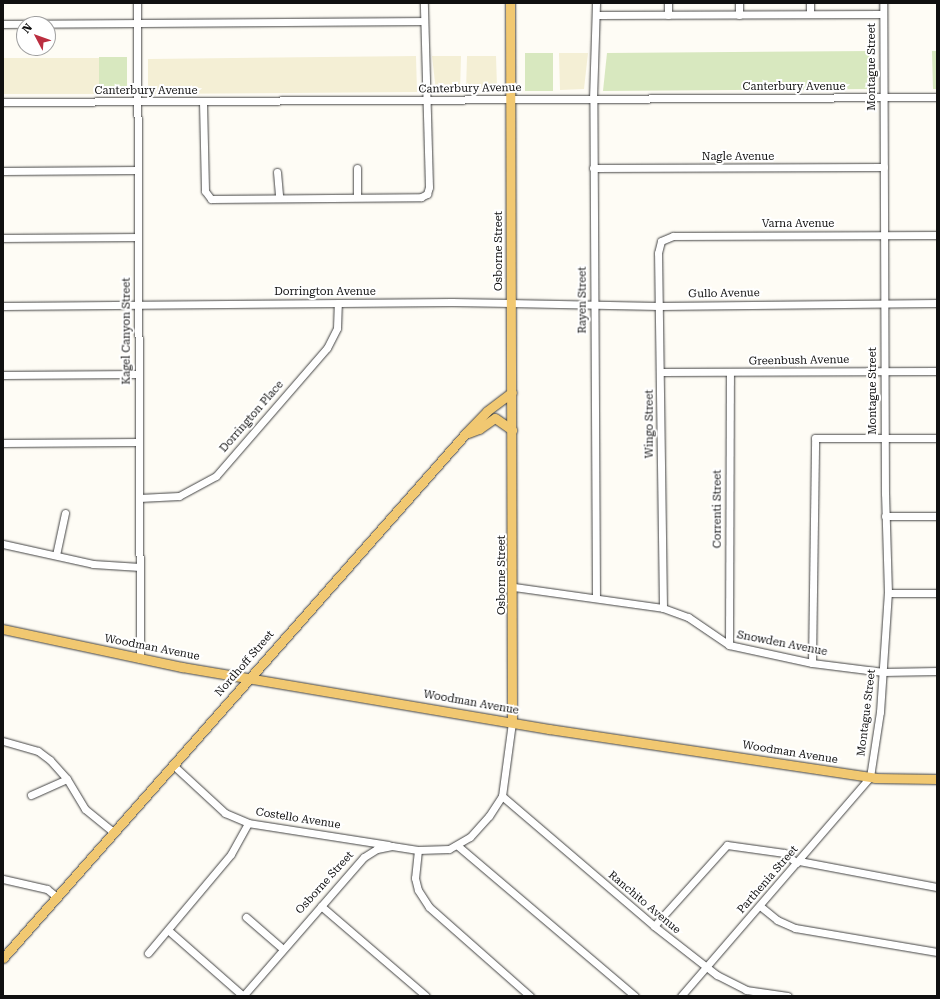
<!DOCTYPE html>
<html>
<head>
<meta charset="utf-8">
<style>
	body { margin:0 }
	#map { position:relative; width:940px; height:999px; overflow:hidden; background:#fefcf5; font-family:"Roboto Serif",serif }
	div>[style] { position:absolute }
	.farmland>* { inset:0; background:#f4efd5; transform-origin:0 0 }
	.green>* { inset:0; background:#d8e8bf; transform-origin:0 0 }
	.roads { filter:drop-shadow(0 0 1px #434343) drop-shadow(0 0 1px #434343) }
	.minor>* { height:7px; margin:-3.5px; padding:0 3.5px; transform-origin:3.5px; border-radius:3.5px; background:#fff }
	.major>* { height:9px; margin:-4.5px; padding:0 4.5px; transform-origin:4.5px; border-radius:4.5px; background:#f1c871 }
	span { translate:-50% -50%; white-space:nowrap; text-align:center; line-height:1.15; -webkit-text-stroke:4px #fff; paint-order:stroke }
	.street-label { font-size:11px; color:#101010 }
	.frame { position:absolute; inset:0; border:4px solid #101010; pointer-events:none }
	.north { position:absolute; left:16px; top:16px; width:40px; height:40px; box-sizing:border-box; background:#fff; border:1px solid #9f9f9f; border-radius:50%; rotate:311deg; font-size:11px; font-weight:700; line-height:16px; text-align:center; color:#101010 }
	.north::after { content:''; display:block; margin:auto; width:14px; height:18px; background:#bb2e40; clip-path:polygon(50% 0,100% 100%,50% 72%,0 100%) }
</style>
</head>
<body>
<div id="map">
	<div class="farmland">
		<div style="clip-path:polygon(559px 53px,588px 53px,584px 89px,560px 90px)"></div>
		<div style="clip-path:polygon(416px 56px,417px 92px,150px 94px,148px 91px,148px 59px)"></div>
		<div style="clip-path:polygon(432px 56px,461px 56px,460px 92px,436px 91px)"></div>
		<div style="clip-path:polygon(467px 56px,496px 56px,497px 88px,495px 90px,466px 91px)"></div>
		<div style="left:3px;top:58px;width:96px;height:36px"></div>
	</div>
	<div class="green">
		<div style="clip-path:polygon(872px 51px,874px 87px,872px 89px,603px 91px,607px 53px)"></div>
		<div style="clip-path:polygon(932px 51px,937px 51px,937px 89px,933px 89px)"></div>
		<div style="left:525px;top:53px;width:28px;height:38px"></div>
		<div style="left:127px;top:57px;width:36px;height:28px;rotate:90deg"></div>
	</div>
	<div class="roads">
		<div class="minor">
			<div style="left:137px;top:3px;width:656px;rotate:89.74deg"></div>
			<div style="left:668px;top:3px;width:12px;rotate:90deg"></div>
			<div style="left:739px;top:3px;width:12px;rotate:90deg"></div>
			<div style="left:810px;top:3px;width:11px;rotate:90deg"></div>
			<div style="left:596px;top:15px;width:287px;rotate:-0.2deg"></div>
			<div style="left:3px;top:24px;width:421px;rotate:-0.4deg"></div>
			<div style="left:3px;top:102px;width:934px;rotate:-0.31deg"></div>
			<div style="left:203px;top:102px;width:89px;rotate:88.7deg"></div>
			<div style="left:205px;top:191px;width:10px;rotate:53deg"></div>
			<div style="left:211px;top:199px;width:210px;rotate:-0.5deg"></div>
			<div style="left:421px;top:197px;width:7px;rotate:-27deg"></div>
			<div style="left:427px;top:194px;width:7px;rotate:-74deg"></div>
			<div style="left:429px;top:187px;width:184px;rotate:-91.6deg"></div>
			<div style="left:593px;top:168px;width:291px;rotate:-0.2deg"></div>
			<div style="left:3px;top:171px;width:135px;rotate:-0.4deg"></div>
			<div style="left:277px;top:172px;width:25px;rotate:85deg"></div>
			<div style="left:357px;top:197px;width:29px;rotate:-90deg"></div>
			<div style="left:3px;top:238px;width:134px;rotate:-0.4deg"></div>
			<div style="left:3px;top:306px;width:449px;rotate:-0.5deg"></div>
			<div style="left:452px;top:302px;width:207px;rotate:1.1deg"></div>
			<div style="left:659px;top:306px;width:278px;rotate:-0.6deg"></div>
			<div style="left:661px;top:372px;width:276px;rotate:-0.2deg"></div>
			<div style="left:3px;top:375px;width:135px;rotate:-0.4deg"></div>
			<div style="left:3px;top:443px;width:135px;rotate:-0.4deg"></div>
			<div style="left:139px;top:498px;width:40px;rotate:-2.9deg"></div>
			<div style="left:179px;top:496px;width:42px;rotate:-28.4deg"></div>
			<div style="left:216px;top:476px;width:169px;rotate:-49.1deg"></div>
			<div style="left:327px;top:348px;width:22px;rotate:-63deg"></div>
			<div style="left:337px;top:328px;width:25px;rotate:-88deg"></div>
			<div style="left:885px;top:516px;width:52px"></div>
			<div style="left:3px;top:544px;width:92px;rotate:12.5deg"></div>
			<div style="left:93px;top:564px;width:47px;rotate:3.7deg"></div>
			<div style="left:56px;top:555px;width:43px;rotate:-77.9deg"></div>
			<div style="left:514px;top:587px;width:150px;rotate:8deg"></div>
			<div style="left:663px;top:608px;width:27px;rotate:20deg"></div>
			<div style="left:688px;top:617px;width:50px;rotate:34.3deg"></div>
			<div style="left:729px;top:645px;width:85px;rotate:12.2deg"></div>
			<div style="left:812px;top:663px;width:72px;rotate:7.2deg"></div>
			<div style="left:883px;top:672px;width:54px;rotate:-1.1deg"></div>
			<div style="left:888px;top:593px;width:49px"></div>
			<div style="left:596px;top:598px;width:499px;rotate:-90.3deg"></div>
			<div style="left:593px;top:99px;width:96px;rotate:-88.2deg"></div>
			<div style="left:663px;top:608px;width:355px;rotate:-90.8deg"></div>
			<div style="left:658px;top:253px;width:12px;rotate:-76deg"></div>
			<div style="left:661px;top:241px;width:13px;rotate:-23deg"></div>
			<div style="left:673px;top:236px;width:264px;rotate:-0.2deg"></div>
			<div style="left:729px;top:645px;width:272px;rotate:-89.8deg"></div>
			<div style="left:812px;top:663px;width:225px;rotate:-89.2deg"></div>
			<div style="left:815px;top:438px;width:122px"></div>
			<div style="left:3px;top:741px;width:36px;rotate:16deg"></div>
			<div style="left:38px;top:751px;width:15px;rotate:37deg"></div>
			<div style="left:50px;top:760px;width:25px;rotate:48deg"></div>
			<div style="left:67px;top:779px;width:35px;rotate:59deg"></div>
			<div style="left:85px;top:809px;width:36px;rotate:39deg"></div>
			<div style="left:173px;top:765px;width:71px;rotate:42.7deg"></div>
			<div style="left:225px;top:813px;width:25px;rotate:23deg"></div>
			<div style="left:248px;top:823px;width:142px;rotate:8.9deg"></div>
			<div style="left:31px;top:795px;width:39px;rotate:-24deg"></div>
			<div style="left:502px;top:796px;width:200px;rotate:40.5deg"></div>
			<div style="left:654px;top:926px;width:80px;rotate:37.9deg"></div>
			<div style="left:717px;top:975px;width:33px;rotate:27deg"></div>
			<div style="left:746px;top:990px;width:42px;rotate:8.1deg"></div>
			<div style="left:458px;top:846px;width:232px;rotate:40.3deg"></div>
			<div style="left:418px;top:850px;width:28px;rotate:96deg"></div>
			<div style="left:415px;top:878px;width:12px;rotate:76deg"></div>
			<div style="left:418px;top:890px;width:20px;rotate:57deg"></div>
			<div style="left:429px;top:907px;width:135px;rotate:41.4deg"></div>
			<div style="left:799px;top:861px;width:140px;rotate:10.7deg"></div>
			<div style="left:3px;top:879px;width:45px;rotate:12.8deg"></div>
			<div style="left:47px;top:889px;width:13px;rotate:39deg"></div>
			<div style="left:321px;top:906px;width:138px;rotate:40.6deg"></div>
			<div style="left:760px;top:906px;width:22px;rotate:39deg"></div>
			<div style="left:777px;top:920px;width:20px;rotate:24deg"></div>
			<div style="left:795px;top:928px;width:144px;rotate:9.6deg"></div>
			<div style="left:246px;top:917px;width:49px;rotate:40.9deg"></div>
			<div style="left:654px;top:926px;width:109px;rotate:-48deg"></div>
			<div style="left:727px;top:845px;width:58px;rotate:8deg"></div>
			<div style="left:784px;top:853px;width:16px;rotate:38deg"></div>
			<div style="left:168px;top:930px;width:100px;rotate:41.3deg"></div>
			<div style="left:148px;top:953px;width:129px;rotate:-50deg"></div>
			<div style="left:231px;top:854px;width:35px;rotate:-61deg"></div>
			<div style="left:243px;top:996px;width:184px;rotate:-49deg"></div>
			<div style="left:364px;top:857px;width:15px;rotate:-32deg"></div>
			<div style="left:377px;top:849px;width:15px;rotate:-11deg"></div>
			<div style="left:392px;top:846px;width:26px;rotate:9deg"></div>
			<div style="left:418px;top:850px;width:31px;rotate:-2deg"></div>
			<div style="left:449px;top:849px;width:24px;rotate:-30deg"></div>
			<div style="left:470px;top:837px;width:28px;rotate:-48deg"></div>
			<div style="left:489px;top:816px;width:24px;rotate:-57deg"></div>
			<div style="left:502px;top:796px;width:75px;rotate:-82.3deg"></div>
			<div style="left:681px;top:996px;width:289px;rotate:-49.2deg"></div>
			<div style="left:870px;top:777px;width:66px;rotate:-81.3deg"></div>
			<div style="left:880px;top:712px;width:119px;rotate:-86.2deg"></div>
			<div style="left:888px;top:593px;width:99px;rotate:-91.7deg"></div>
			<div style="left:885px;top:494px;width:491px;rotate:-90.2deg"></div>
		</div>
		<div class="major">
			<div style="left:510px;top:3px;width:719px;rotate:89.84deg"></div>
			<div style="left:468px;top:433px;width:12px;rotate:-20deg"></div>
			<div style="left:479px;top:429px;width:19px;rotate:-35deg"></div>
			<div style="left:495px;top:418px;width:21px;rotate:35deg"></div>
			<div style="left:3px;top:629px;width:183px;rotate:12deg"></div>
			<div style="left:182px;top:667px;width:372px;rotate:9.6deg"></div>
			<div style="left:549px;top:729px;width:330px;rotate:8.5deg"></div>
			<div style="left:875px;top:778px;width:62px;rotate:0.9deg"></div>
			<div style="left:3px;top:958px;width:700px;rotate:-48.59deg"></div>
			<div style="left:466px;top:433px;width:30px;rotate:-46deg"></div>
			<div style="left:487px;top:411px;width:31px;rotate:-37deg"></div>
		</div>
	</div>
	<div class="street-label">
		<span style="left:872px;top:67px;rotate:-90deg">Montague Street</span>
		<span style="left:794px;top:87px">Canterbury Avenue</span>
		<span style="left:470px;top:89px;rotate:-1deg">Canterbury Avenue</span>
		<span style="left:146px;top:91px">Canterbury Avenue</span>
		<span style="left:738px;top:157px">Nagle Avenue</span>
		<span style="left:798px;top:224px">Varna Avenue</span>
		<span style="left:499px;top:251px;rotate:-90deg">Osborne Street</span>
		<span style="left:325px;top:292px">Dorrington Avenue</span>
		<span style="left:724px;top:294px;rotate:-1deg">Gullo Avenue</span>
		<span style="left:583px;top:300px;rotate:-90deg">Rayen Street</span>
		<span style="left:127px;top:331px;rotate:-90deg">Kagel Canyon Street</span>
		<span style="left:799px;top:361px;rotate:-1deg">Greenbush Avenue</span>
		<span style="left:873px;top:391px;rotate:-90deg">Montague Street</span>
		<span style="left:252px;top:417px;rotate:-49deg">Dorrington Place</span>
		<span style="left:650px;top:424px;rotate:-90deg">Wingo Street</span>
		<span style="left:718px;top:509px;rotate:-90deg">Correnti Street</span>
		<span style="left:502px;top:575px;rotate:-90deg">Osborne Street</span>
		<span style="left:782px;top:644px;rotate:11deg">Snowden Avenue</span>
		<span style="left:152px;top:648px;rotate:11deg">Woodman Avenue</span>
		<span style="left:245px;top:664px;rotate:-49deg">Nordhoff Street</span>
		<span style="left:471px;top:703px;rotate:10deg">Woodman Avenue</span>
		<span style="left:867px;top:713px;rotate:-83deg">Montague Street</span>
		<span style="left:790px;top:753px;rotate:9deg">Woodman Avenue</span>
		<span style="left:298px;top:819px;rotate:9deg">Costello Avenue</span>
		<span style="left:768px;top:880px;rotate:-49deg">Parthenia Street</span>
		<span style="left:325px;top:883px;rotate:-48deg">Osborne Street</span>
		<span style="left:644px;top:903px;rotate:40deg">Ranchito Avenue</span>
	</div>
	<div class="frame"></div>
	<div class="north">N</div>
</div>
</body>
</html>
